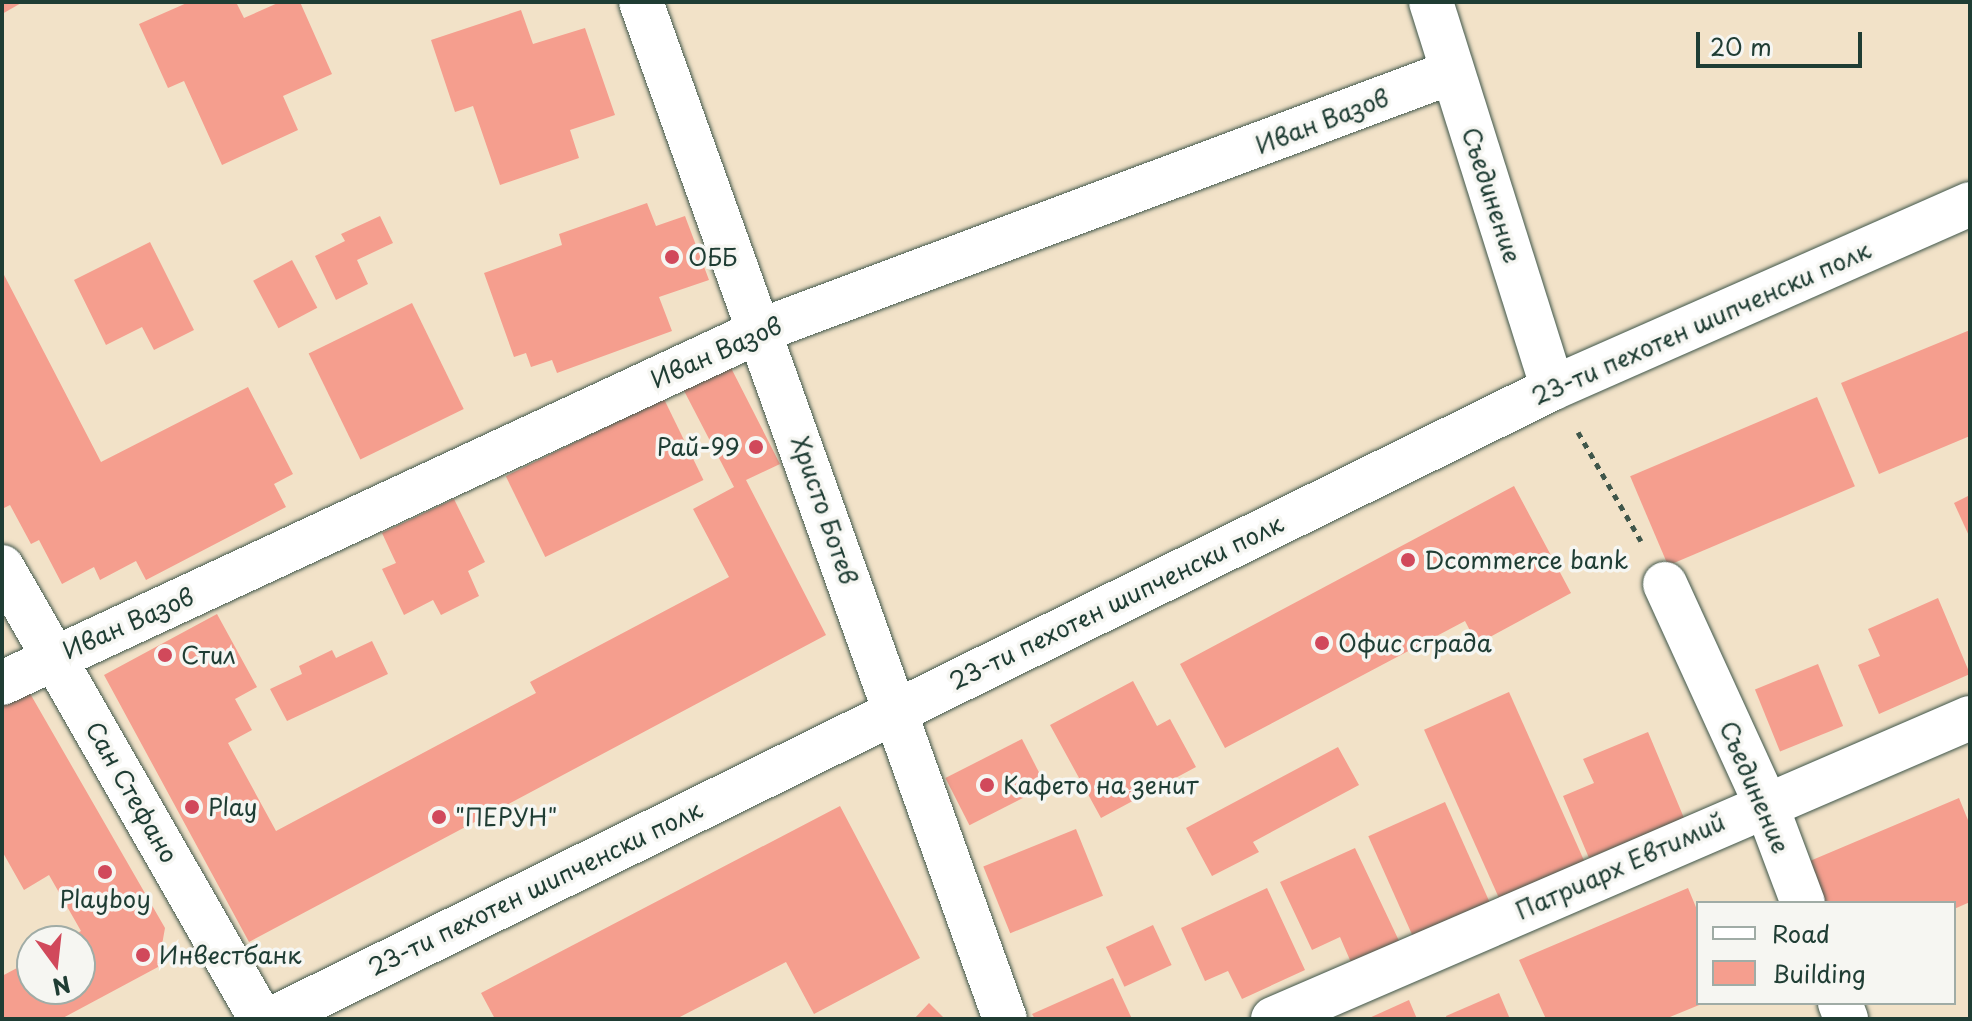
<!DOCTYPE html>
<html>
<head>
<meta charset="utf-8">
<style>
	body { margin:0 }
	#map { position:relative; width:1972px; height:1021px; overflow:hidden; background:#f2e2c8; font-family:"Playpen Sans",sans-serif }
	div>[style] { position:absolute }
	.building>* { inset:0; background:#f59e8e; transform-origin:0 0 }
	.path>* { height:5px; margin-top:-2.5px; transform-origin:0; background:repeating-linear-gradient(90deg,#3f564a 0 6px,transparent 0 12px) }
	.roads { filter:drop-shadow(0 0 2px #3f564a) drop-shadow(0 0 2px #3f564a) }
	.minor>* { height:44px; margin:-22px; padding:0 22px; transform-origin:22px; border-radius:22px; background:#fff }
	.secondary>* { height:44px; margin:-22px; padding:0 22px; transform-origin:22px; border-radius:22px; background:#fff }
	.primary>* { height:44px; margin:-22px; padding:0 22px; transform-origin:22px; border-radius:22px; background:#fff }
	.dots>* { width:22px; height:22px; translate:-50% -50%; box-sizing:border-box; border:4px solid #f6f6f2; border-radius:50% }
	span { translate:-50% -50%; white-space:nowrap; text-align:center; line-height:1.15; -webkit-text-stroke:7px #f6f6f2; paint-order:stroke }
	.street-label { font-size:24px; color:#1f3d34 }
	.poi-label { font-size:24px; color:#1f3d34 }
	.left { translate:0 -50%; text-align:left }
	.right { translate:-100% -50%; text-align:right }
	.frame { position:absolute; inset:0; border:4px solid #1f3d34; pointer-events:none }
	.legend { position:absolute; left:1696px; top:901px; width:260px; height:104px; box-sizing:border-box; background:#f6f6f2; border:2px solid #a0aca6; margin:0; padding:10px 14px; list-style:none; font-size:24px; color:#1f3d34 }
	.legend li { display:flex; align-items:center; gap:16px; height:40px }
	.legend b { width:40px; border:2px solid #a0aca6 }
	.north { position:absolute; left:16px; top:925px; width:80px; height:80px; box-sizing:border-box; background:#f6f6f2; border:2px solid #a0aca6; border-radius:50%; rotate:165deg; font-size:22px; font-weight:700; line-height:32px; text-align:center; color:#1f3d34 }
	.north::after { content:''; display:block; margin:auto; width:28px; height:36px; background:#d1495b; clip-path:polygon(50% 0,100% 100%,50% 72%,0 100%) }
	.scale { position:absolute; left:1696px; top:32px; width:166px; height:36px; box-sizing:border-box; border:4px solid #1f3d34; border-top:0; padding-left:10px; font-size:24px; line-height:28px; white-space:nowrap; color:#1f3d34; -webkit-text-stroke:6px #f6f6f2; paint-order:stroke }
</style>
</head>
<body>
<div id="map">
	<div class="building">
		<div style="clip-path:polygon(2px 2px,23px 2px,2px 14px)"></div>
		<div style="clip-path:polygon(189px 2px,236px 2px,244px 18px,280px 2px,300px 2px,332px 74px,283px 96px,298px 130px,222px 165px,184px 81px,168px 88px,139px 24px)"></div>
		<div style="clip-path:polygon(521px 10px,533px 44px,585px 28px,615px 115px,570px 130px,579px 158px,500px 185px,473px 106px,455px 112px,431px 40px)"></div>
		<div style="clip-path:polygon(647px 203px,656px 226px,685px 216px,709px 280px,659px 297px,672px 331px,557px 373px,552px 360px,531px 367px,526px 353px,514px 357px,484px 273px,562px 245px,559px 234px)"></div>
		<div style="clip-path:polygon(380px 216px,393px 243px,357px 260px,368px 284px,336px 300px,315px 256px,345px 241px,341px 234px)"></div>
		<div style="clip-path:polygon(150px 242px,194px 330px,154px 350px,142px 327px,106px 345px,74px 280px)"></div>
		<div style="left:292px;top:260px;width:54px;height:44px;rotate:62deg"></div>
		<div style="clip-path:polygon(2px 271px,101px 462px,248px 387px,293px 474px,274px 484px,286px 507px,146px 580px,136px 561px,100px 580px,94px 567px,62px 584px,39px 540px,31px 544px,10px 505px,2px 509px)"></div>
		<div style="left:412px;top:303px;width:118px;height:115px;rotate:64deg"></div>
		<div style="clip-path:polygon(1970px 330px,1970px 436px,1879px 474px,1841px 383px)"></div>
		<div style="clip-path:polygon(727px 360px,780px 464px,746px 480px,826px 635px,249px 942px,104px 675px,217px 614px,257px 687px,235px 699px,252px 730px,228px 743px,276px 831px,536px 693px,530px 682px,729px 577px,693px 509px,734px 487px,680px 383px)"></div>
		<div style="left:1817px;top:397px;width:97px;height:203px;rotate:67deg"></div>
		<div style="left:664px;top:399px;width:90px;height:176px;rotate:64deg"></div>
		<div style="clip-path:polygon(1514px 486px,1571px 593px,1477px 644px,1465px 621px,1225px 748px,1180px 664px)"></div>
		<div style="clip-path:polygon(1970px 495px,1970px 538px,1954px 503px)"></div>
		<div style="clip-path:polygon(454px 499px,485px 562px,468px 571px,479px 596px,441px 615px,433px 600px,404px 615px,382px 569px,396px 563px,382px 533px)"></div>
		<div style="clip-path:polygon(1938px 598px,1970px 674px,1879px 714px,1858px 665px,1880px 656px,1868px 629px)"></div>
		<div style="clip-path:polygon(372px 641px,388px 674px,287px 721px,270px 689px,302px 674px,299px 666px,332px 650px,336px 658px)"></div>
		<div style="left:1818px;top:664px;width:67px;height:68px;rotate:68deg"></div>
		<div style="clip-path:polygon(1133px 681px,1157px 726px,1170px 719px,1196px 767px,1101px 818px,1050px 725px)"></div>
		<div style="clip-path:polygon(24px 683px,165px 928px,158px 967px,61px 1019px,2px 1019px,2px 976px,32px 960px,32px 989px,80px 989px,80px 941px,65px 941px,81px 931px,49px 875px,24px 890px,2px 851px,2px 692px)"></div>
		<div style="left:1509px;top:692px;width:188px;height:93px;rotate:66deg"></div>
		<div style="clip-path:polygon(1648px 732px,1684px 818px,1589px 858px,1563px 796px,1594px 783px,1583px 759px)"></div>
		<div style="left:1022px;top:739px;width:53px;height:86px;rotate:63deg"></div>
		<div style="clip-path:polygon(1338px 747px,1359px 785px,1253px 842px,1259px 852px,1212px 876px,1186px 828px)"></div>
		<div style="clip-path:polygon(1959px 798px,1970px 825px,1970px 902px,1954px 909px,1954px 903px,1814px 903px,1798px 866px)"></div>
		<div style="left:1445px;top:802px;width:112px;height:84px;rotate:66deg"></div>
		<div style="clip-path:polygon(840px 806px,920px 958px,814px 1014px,786px 962px,676px 1019px,495px 1019px,481px 993px)"></div>
		<div style="left:1076px;top:829px;width:72px;height:100px;rotate:68deg"></div>
		<div style="clip-path:polygon(1355px 848px,1401px 945px,1353px 967px,1340px 937px,1312px 950px,1280px 882px)"></div>
		<div style="clip-path:polygon(1267px 888px,1305px 970px,1242px 999px,1228px 971px,1205px 981px,1181px 928px)"></div>
		<div style="clip-path:polygon(1688px 888px,1698px 912px,1698px 1003px,1704px 1003px,1665px 1019px,1546px 1019px,1519px 960px)"></div>
		<div style="left:1153px;top:925px;width:44px;height:52px;rotate:65deg"></div>
		<div style="clip-path:polygon(1113px 978px,1132px 1019px,1035px 1019px,1032px 1014px)"></div>
		<div style="clip-path:polygon(1499px 993px,1510px 1019px,1447px 1019px,1446px 1016px)"></div>
		<div style="clip-path:polygon(1409px 1000px,1417px 1019px,1367px 1019px)"></div>
		<div style="clip-path:polygon(929px 1003px,945px 1019px,914px 1019px)"></div>
	</div>
	<div class="path">
		<div style="left:1578px;top:432px;width:126px;rotate:60deg"></div>
	</div>
	<div class="roads">
		<div class="minor">
			<div style="left:1431px;top:2px;width:405px;rotate:72.5deg"></div>
			<div style="left:2px;top:567px;width:521px;rotate:60.19deg"></div>
			<div style="left:1665px;top:584px;width:240px;rotate:65.4deg"></div>
			<div style="left:1765px;top:802px;width:108px;rotate:69.4deg"></div>
			<div style="left:2px;top:683px;width:838px;rotate:-24.91deg"></div>
			<div style="left:762px;top:330px;width:737px;rotate:-20.5deg"></div>
			<div style="left:1840px;top:1003px;width:17px;rotate:69deg"></div>
			<div style="left:1273px;top:1019px;width:759px;rotate:-23.36deg"></div>
		</div>
		<div class="secondary">
			<div style="left:641px;top:2px;width:1080px;rotate:70.31deg"></div>
		</div>
		<div class="primary">
			<div style="left:272px;top:1019px;width:1428px;rotate:-26.22deg"></div>
			<div style="left:1553px;top:388px;width:456px;rotate:-23.8deg"></div>
		</div>
	</div>
	<div class="dots">
		<div style="left:672px;top:257px;background:#d1495b"></div>
		<div style="left:756px;top:447px;background:#d1495b"></div>
		<div style="left:1408px;top:560px;background:#d1495b"></div>
		<div style="left:1322px;top:643px;background:#d1495b"></div>
		<div style="left:165px;top:655px;background:#d1495b"></div>
		<div style="left:987px;top:785px;background:#d1495b"></div>
		<div style="left:192px;top:807px;background:#d1495b"></div>
		<div style="left:439px;top:817px;background:#d1495b"></div>
		<div style="left:105px;top:872px;background:#d1495b"></div>
		<div style="left:143px;top:955px;background:#d1495b"></div>
	</div>
	<div class="street-label">
		<span style="left:1322px;top:121px;rotate:-21deg">Иван Вазов</span>
		<span style="left:1492px;top:195px;rotate:72deg">Съединение</span>
		<span style="left:1701px;top:323px;rotate:-24deg">23-ти пехотен шипченски полк</span>
		<span style="left:716px;top:352px;rotate:-24deg">Иван Вазов</span>
		<span style="left:825px;top:510px;rotate:71deg">Христо Ботев</span>
		<span style="left:1116px;top:602px;rotate:-26deg">23-ти пехотен шипченски полк</span>
		<span style="left:128px;top:623px;rotate:-24deg">Иван Вазов</span>
		<span style="left:1755px;top:787px;rotate:67deg">Съединение</span>
		<span style="left:132px;top:792px;rotate:60deg">Сан Стефано</span>
		<span style="left:1620px;top:866px;rotate:-24deg">Патриарх Евтимий</span>
		<span style="left:535px;top:888px;rotate:-26deg">23-ти пехотен шипченски полк</span>
	</div>
	<div class="poi-label">
		<span class="left" style="left:688px;top:257px">ОББ</span>
		<span class="right" style="left:740px;top:447px">Рай-99</span>
		<span class="left" style="left:1424px;top:560px">Dcommerce bank</span>
		<span class="left" style="left:1338px;top:643px">Офис сграда</span>
		<span class="left" style="left:181px;top:655px">Стил</span>
		<span class="left" style="left:1003px;top:785px">Кафето на зенит</span>
		<span class="left" style="left:208px;top:807px">Play</span>
		<span class="left" style="left:455px;top:817px">"ПЕРУН"</span>
		<span style="left:105px;top:899px">Playboy</span>
		<span class="left" style="left:159px;top:955px">Инвестбанк</span>
	</div>
	<div class="frame"></div>
	<ul class="legend">
	<li><b style="height:10px;background:#fff"></b>Road</li>
	<li><b style="height:22px;background:#f59e8e"></b>Building</li>
	</ul>
	<div class="north">N</div>
	<div class="scale">20 m</div>
</div>
</body>
</html>
